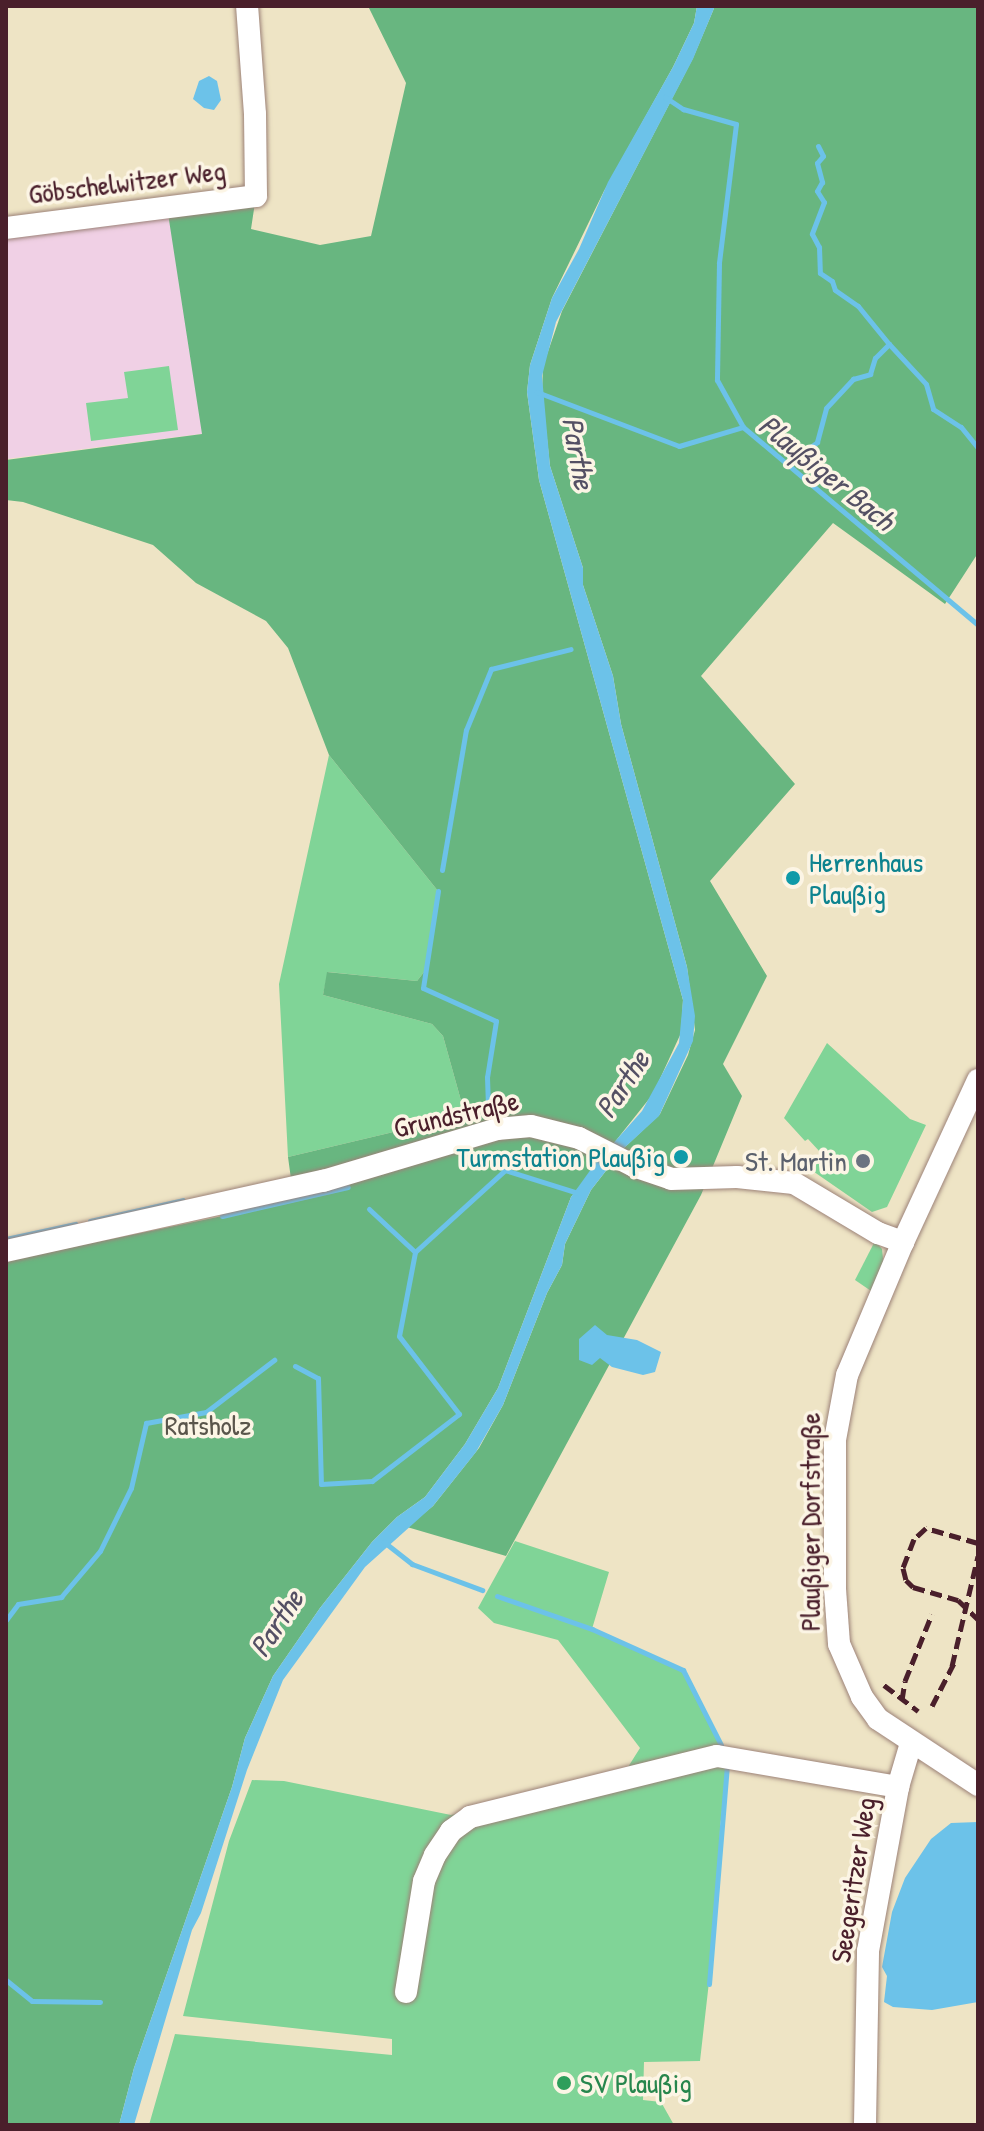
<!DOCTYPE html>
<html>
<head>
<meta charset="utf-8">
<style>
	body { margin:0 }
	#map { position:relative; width:984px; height:2131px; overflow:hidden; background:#eee4c5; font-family:"Patrick Hand",sans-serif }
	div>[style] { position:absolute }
	.built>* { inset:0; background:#f0d0e5 }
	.green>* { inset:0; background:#80d497 }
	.forest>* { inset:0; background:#68b680 }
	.water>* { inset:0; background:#6cc2e9 }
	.stream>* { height:5px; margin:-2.5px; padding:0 2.5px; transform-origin:2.5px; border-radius:2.5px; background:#6cc2e9 }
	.roads { filter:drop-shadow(0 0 2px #9c8278) drop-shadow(0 0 2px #9c8278) }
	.minor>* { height:22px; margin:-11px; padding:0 11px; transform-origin:11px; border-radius:11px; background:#fff }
	.rail>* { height:5px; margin-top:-2.5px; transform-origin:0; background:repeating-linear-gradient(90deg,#4a1f2b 0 12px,transparent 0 18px) }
	.dots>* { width:22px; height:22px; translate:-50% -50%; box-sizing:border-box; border:4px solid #fcf5e5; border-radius:50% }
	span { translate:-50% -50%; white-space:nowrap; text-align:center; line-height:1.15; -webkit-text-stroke:7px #fcf5e5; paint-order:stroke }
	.street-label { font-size:28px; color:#4a1f2b }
	.culture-label { font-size:28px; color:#0d838f }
	.left { translate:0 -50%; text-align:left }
	.right { translate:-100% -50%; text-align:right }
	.worship-label { font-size:28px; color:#5b616d }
	.park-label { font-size:28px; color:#5a554b }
	.leisure-label { font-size:28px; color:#27864d }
	.water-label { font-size:30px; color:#545064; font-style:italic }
	.frame { position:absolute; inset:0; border:8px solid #4a1f2b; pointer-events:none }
</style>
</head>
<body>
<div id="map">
	<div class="built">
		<div style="clip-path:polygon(250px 202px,216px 432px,6px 459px,6px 234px)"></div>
	</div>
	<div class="green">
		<div style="clip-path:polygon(169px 366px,178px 430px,91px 441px,86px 403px,128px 398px,124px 372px)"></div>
		<div style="clip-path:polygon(329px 755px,438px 891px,424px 972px,417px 981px,328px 972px,323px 995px,432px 1024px,443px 1036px,465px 1115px,288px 1157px,279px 984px)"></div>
		<div style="clip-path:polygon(827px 1043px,910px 1119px,926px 1125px,887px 1207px,872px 1212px,807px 1167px,821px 1153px,808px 1139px,805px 1141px,784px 1118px)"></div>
		<div style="clip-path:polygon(875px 1241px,882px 1249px,884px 1268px,874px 1293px,855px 1280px)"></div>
		<div style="clip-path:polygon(515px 1541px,609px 1572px,592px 1629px,683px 1670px,721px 1745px,727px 1767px,720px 1828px,719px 1894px,700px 2061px,644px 2062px,643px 2100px,661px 2102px,674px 2125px,149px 2125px,175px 2034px,392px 2055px,392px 2039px,183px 2016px,229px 1841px,252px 1780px,284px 1781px,451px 1815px,623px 1775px,640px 1748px,558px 1640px,494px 1623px,478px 1608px)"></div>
	</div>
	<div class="forest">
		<div style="clip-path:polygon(368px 6px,697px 6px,694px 23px,673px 67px,604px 191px,552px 298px,530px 365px,527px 392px,539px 480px,683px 1000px,681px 1033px,653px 1094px,571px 1197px,498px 1388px,465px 1444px,425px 1497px,397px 1517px,372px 1542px,320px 1608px,273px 1676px,245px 1738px,232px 1787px,134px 2068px,119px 2125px,6px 2125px,6px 1261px,294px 1201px,288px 1157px,465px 1115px,443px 1036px,432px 1024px,323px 995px,327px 972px,417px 981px,424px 972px,438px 891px,329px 755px,288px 648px,266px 621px,196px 583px,153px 545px,23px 502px,6px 500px,6px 460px,202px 434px,167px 207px,256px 196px,251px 229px,320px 245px,371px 236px,406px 83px)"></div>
		<div style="clip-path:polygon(715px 6px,978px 6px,978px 553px,945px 604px,833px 523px,701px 676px,795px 784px,710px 881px,767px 976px,723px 1064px,742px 1096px,701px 1195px,506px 1556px,407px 1527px,433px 1506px,479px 1448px,503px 1405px,547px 1293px,562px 1265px,565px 1244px,591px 1190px,623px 1149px,660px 1114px,688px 1055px,695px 1030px,687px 967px,621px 724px,613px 676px,583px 585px,583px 568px,550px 466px,542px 393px,543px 366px,562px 311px,693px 58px)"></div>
	</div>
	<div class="water">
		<div style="clip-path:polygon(697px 6px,715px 6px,693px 59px,556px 322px,542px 376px,550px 466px,583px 568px,583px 585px,613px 676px,621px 724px,687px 967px,695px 1016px,693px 1041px,659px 1116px,623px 1149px,591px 1190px,565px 1244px,562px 1265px,547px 1293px,503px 1405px,476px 1452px,433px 1506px,365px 1567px,283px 1680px,247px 1770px,201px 1913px,192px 1930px,134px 2125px,119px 2125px,134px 2068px,232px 1787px,245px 1738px,273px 1676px,320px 1608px,372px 1542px,397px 1517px,425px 1497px,465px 1444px,498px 1388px,571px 1197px,594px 1165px,642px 1111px,679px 1043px,683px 1000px,539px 480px,527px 392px,530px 365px,552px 298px,579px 249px,608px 182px,673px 67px,694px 23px)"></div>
		<div style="clip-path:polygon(209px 76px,217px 81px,221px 100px,214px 110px,204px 108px,193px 99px,199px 81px)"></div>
		<div style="clip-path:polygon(595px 1325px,607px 1335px,637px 1340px,661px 1352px,655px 1372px,643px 1375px,612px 1367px,600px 1358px,592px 1365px,579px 1360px,579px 1339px)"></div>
		<div style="clip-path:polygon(978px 1822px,978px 2002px,932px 2010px,893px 2007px,884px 2002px,887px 1976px,882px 1967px,892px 1912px,905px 1878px,931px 1839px,951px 1823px)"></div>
	</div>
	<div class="stream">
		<div style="left:665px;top:97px;width:22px;rotate:34deg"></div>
		<div style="left:683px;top:109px;width:55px;rotate:15.8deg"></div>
		<div style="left:736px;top:124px;width:140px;rotate:97deg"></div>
		<div style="left:719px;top:263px;width:117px;rotate:91deg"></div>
		<div style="left:717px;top:380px;width:54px;rotate:61deg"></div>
		<div style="left:818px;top:146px;width:11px;rotate:63deg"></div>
		<div style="left:823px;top:156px;width:9px;rotate:131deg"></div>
		<div style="left:817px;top:163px;width:20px;rotate:75deg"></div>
		<div style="left:822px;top:182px;width:10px;rotate:119deg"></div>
		<div style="left:817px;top:191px;width:13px;rotate:58deg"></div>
		<div style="left:824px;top:202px;width:34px;rotate:111deg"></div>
		<div style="left:812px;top:234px;width:15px;rotate:62deg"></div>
		<div style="left:819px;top:247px;width:26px;rotate:88deg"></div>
		<div style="left:820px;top:273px;width:14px;rotate:34deg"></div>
		<div style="left:832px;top:281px;width:9px;rotate:72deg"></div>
		<div style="left:835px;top:290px;width:28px;rotate:35deg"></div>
		<div style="left:858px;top:306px;width:49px;rotate:50.8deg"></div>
		<div style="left:537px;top:392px;width:152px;rotate:20.8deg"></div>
		<div style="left:679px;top:446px;width:67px;rotate:-16.5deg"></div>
		<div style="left:743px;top:427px;width:307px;rotate:40.1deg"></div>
		<div style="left:786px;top:464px;width:38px;rotate:-35deg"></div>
		<div style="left:817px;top:442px;width:35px;rotate:-75deg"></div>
		<div style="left:826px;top:408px;width:40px;rotate:-47deg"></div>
		<div style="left:853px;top:379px;width:18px;rotate:-16deg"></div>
		<div style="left:870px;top:374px;width:17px;rotate:-73deg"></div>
		<div style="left:875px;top:358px;width:20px;rotate:-45deg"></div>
		<div style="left:889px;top:344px;width:54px;rotate:47.2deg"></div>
		<div style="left:926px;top:384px;width:26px;rotate:74deg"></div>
		<div style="left:933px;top:409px;width:33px;rotate:33deg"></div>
		<div style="left:961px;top:427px;width:27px;rotate:51deg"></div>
		<div style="left:442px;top:870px;width:142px;rotate:-80.3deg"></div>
		<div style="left:466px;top:730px;width:66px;rotate:-67.7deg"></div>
		<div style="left:491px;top:669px;width:82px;rotate:-14deg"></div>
		<div style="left:438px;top:891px;width:98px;rotate:98.8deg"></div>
		<div style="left:423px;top:988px;width:80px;rotate:24.3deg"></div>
		<div style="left:496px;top:1021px;width:57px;rotate:99.1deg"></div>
		<div style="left:487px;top:1077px;width:25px;rotate:88deg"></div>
		<div style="left:369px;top:1209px;width:63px;rotate:43.1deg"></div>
		<div style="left:222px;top:1216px;width:129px;rotate:-13deg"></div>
		<div style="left:90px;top:1221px;width:95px;rotate:-12.7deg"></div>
		<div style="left:6px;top:1239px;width:71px;rotate:-12.3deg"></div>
		<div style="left:295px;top:1366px;width:26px;rotate:28deg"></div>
		<div style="left:318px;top:1378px;width:106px;rotate:88.4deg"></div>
		<div style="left:321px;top:1484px;width:51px;rotate:-3.4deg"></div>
		<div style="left:372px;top:1481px;width:110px;rotate:-37.6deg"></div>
		<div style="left:459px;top:1414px;width:98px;rotate:-127.6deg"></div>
		<div style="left:399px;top:1336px;width:86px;rotate:-79.2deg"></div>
		<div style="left:415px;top:1252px;width:122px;rotate:-42.3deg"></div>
		<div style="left:505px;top:1170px;width:77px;rotate:17.5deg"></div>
		<div style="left:384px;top:1542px;width:36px;rotate:38deg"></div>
		<div style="left:412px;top:1564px;width:75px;rotate:20.4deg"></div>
		<div style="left:497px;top:1596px;width:101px;rotate:19.2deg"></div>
		<div style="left:592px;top:1629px;width:100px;rotate:24.3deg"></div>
		<div style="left:683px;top:1670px;width:84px;rotate:63.1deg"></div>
		<div style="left:6px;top:1620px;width:20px;rotate:-53deg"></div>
		<div style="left:18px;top:1604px;width:44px;rotate:-9.2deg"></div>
		<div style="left:61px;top:1597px;width:60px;rotate:-49.7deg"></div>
		<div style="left:100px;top:1551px;width:70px;rotate:-63.8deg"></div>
		<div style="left:131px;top:1488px;width:67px;rotate:-77deg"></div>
		<div style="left:146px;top:1423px;width:61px;rotate:-10.4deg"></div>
		<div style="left:206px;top:1412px;width:86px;rotate:-37.4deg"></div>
		<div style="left:6px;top:1980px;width:33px;rotate:39deg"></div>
		<div style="left:32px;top:2001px;width:68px;rotate:0.8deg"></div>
		<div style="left:709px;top:1984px;width:218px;rotate:-85.3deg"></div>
	</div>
	<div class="roads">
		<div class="minor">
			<div style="left:6px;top:228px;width:252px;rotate:-7.3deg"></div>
			<div style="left:256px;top:196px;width:82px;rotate:-90.7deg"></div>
			<div style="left:255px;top:114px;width:108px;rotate:-94.2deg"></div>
			<div style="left:978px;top:1080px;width:179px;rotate:114.8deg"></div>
			<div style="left:903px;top:1242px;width:144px;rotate:112.8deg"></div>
			<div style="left:847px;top:1375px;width:66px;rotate:100.5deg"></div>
			<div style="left:835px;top:1440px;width:149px;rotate:90deg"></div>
			<div style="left:835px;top:1589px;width:55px;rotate:85.8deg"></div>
			<div style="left:839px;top:1644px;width:58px;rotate:66.5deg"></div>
			<div style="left:862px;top:1697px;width:27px;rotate:54deg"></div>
			<div style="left:878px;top:1719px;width:120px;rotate:33.4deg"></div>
			<div style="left:6px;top:1251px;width:325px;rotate:-12.5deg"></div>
			<div style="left:323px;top:1181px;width:182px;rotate:-16.6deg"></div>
			<div style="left:497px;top:1129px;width:34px;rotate:-5deg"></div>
			<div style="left:531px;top:1126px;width:49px;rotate:14deg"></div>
			<div style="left:579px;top:1138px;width:62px;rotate:27deg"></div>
			<div style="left:634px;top:1166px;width:39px;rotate:19deg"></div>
			<div style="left:671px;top:1179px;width:66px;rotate:-1.7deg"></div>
			<div style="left:737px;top:1177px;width:57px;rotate:6deg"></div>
			<div style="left:794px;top:1183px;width:98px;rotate:30.8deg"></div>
			<div style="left:878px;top:1233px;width:27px;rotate:20deg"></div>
			<div style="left:406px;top:1992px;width:112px;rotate:-80.8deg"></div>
			<div style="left:424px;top:1881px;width:28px;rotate:-67deg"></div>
			<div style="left:435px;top:1855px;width:29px;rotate:-56deg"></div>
			<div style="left:451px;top:1831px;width:24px;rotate:-36deg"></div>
			<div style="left:470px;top:1817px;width:254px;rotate:-13.9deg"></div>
			<div style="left:717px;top:1756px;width:184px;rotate:9.7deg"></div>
			<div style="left:865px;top:2125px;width:174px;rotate:-89deg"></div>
			<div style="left:868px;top:1951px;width:167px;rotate:-79.6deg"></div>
			<div style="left:898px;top:1787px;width:46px;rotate:-73.5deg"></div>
		</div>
	</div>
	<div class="rail">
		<div style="left:978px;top:1543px;width:54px;rotate:-163.9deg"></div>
		<div style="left:926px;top:1528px;width:16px;rotate:137deg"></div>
		<div style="left:914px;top:1539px;width:31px;rotate:111deg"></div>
		<div style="left:903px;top:1568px;width:12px;rotate:76deg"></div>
		<div style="left:906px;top:1580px;width:10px;rotate:45deg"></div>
		<div style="left:913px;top:1587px;width:47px;rotate:16.1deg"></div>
		<div style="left:958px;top:1600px;width:28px;rotate:44deg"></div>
		<div style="left:952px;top:1666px;width:113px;rotate:-76.7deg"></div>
		<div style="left:884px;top:1685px;width:43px;rotate:37.4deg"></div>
		<div style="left:902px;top:1700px;width:19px;rotate:-81deg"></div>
		<div style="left:905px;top:1681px;width:72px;rotate:-68.1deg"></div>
		<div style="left:932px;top:1706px;width:53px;rotate:-62.9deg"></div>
	</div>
	<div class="dots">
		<div style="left:793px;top:878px;background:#0f9aa8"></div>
		<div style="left:681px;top:1157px;background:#0f9aa8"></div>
		<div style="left:863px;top:1161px;background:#6b7280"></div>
		<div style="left:564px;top:2083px;background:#2e9e5b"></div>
	</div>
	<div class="street-label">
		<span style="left:127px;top:182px;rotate:-7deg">Göbschelwitzer Weg</span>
		<span style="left:456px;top:1114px;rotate:-13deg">Grundstraße</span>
		<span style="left:810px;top:1522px;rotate:-90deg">Plaußiger Dorfstraße</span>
		<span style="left:853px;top:1880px;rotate:-81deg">Seegeritzer Weg</span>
	</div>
	<div class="culture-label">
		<span class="left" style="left:809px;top:878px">Herrenhaus<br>Plaußig</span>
		<span class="right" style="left:665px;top:1157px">Turmstation Plaußig</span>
	</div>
	<div class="worship-label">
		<span class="right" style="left:847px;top:1161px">St. Martin</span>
	</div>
	<div class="park-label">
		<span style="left:208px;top:1425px">Ratsholz</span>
	</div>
	<div class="leisure-label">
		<span class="left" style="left:580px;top:2083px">SV Plaußig</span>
	</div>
	<div class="water-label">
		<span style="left:579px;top:453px;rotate:80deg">Parthe</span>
		<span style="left:827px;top:472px;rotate:39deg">Plaußiger Bach</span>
		<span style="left:622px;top:1084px;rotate:-57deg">Parthe</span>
		<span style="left:276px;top:1623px;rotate:-57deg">Parthe</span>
	</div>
	<div class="frame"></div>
</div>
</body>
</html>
